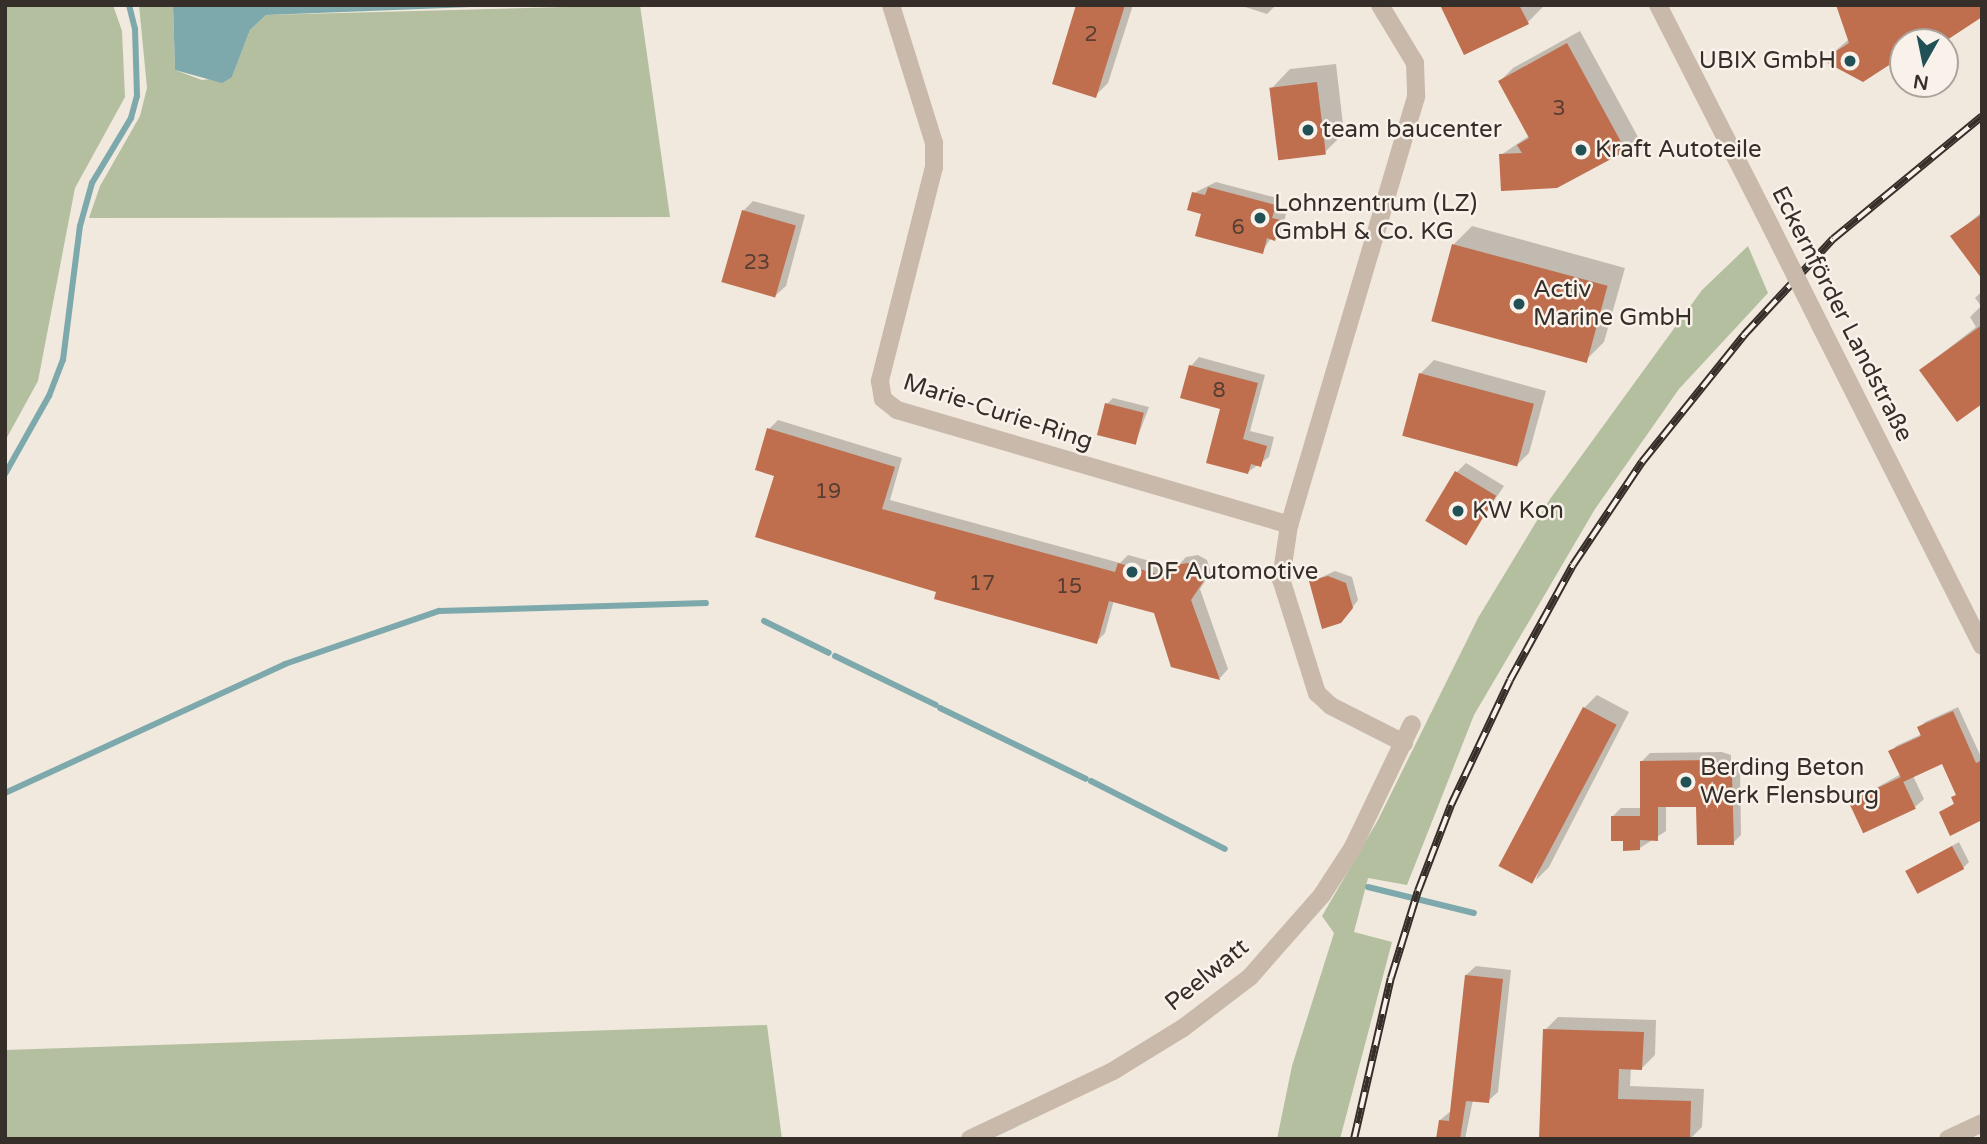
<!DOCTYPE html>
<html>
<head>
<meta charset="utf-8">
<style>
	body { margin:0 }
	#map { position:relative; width:1987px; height:1144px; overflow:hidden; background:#f1e9de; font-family:"Varela Round",sans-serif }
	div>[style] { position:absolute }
	.green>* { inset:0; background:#b3bf9e }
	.water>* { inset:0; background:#7ea9ac }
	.shadow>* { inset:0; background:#0003 }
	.stream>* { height:6px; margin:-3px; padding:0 3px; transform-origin:3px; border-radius:3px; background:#7ea9ac }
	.building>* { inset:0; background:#bf6e4e; transform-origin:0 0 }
	.minor>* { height:18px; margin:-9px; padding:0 9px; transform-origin:9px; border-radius:9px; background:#c9b9aa }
	.rail>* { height:8px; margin-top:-4px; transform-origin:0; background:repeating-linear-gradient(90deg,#f9f2ea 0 16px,#362e29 0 32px); box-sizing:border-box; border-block:2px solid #362e29 }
	.minor-bridge>* { height:18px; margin:-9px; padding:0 9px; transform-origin:9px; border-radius:9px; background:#c9b9aa }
	.dots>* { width:19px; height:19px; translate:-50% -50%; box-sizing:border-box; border:4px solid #f9f2ea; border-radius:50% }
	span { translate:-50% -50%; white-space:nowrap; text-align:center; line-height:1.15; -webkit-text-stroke:5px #f9f2ea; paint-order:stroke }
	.number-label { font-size:21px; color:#583e32 }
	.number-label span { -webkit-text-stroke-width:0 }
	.poi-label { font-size:24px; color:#362e29 }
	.right { translate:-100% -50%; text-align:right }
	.left { translate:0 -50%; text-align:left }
	.street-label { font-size:24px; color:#362e29 }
	.frame { position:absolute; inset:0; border:7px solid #362e29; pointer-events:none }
	.north { position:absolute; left:1889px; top:28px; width:70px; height:70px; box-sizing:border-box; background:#f9f2ea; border:2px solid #aba49d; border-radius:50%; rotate:189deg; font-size:19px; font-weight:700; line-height:28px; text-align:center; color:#362e29 }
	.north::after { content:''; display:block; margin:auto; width:24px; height:32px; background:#215056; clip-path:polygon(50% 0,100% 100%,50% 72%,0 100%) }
</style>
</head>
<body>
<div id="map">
	<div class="green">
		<div style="clip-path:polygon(5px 5px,113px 5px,122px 31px,125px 97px,75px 188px,38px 381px,5px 441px)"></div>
		<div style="clip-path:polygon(139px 5px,173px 5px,175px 70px,202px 80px,232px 77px,250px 30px,266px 15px,640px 5px,670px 217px,89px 218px,100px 186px,140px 116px,147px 88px)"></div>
		<div style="clip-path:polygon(1748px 246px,1768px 293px,1679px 389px,1595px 509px,1474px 715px,1407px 885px,1368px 878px,1354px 932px,1392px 942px,1340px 1139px,1277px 1139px,1292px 1066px,1334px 933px,1322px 916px,1378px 820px,1478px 618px,1550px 499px,1702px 290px)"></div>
		<div style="clip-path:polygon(767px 1025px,782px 1139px,5px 1139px,5px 1050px)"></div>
	</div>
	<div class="water">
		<div style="clip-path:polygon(173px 5px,526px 5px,266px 15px,250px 30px,232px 77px,222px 83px,175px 70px)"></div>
	</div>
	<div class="shadow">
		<div style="clip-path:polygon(1075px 5px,1133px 5px,1108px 83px,1095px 96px)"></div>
		<div style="clip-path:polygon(1239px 5px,1276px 5px,1267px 14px)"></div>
		<div style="clip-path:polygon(1442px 5px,1545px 5px,1527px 23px)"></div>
		<div style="clip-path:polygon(1580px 31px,1638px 137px,1625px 150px,1501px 155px,1530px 135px,1500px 81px,1513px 68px)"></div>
		<div style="clip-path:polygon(1849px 39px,1941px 42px,1903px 42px,1903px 54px,1825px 60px)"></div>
		<div style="clip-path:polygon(1336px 64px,1344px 133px,1325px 152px,1271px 89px,1290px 69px)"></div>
		<div style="clip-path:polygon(1216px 182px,1281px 199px,1278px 212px,1286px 214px,1281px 233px,1271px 238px,1262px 252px,1203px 212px,1194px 193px)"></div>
		<div style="clip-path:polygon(753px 201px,805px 215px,786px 286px,776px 295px,743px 211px)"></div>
		<div style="clip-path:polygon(1982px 212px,1982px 276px,1953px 236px)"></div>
		<div style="clip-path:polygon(1472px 226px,1625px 268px,1604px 342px,1585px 361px,1453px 245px)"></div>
		<div style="clip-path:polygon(1982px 291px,1982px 402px,1921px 370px,1976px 327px,1970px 317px,1981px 306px,1975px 298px)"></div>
		<div style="clip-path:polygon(1199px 357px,1265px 375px,1250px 431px,1274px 437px,1269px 457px,1248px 472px,1222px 408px,1191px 366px)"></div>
		<div style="clip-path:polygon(1434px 360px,1546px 391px,1529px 453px,1516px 466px,1404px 435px,1421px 373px)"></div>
		<div style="clip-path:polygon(1113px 398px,1149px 407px,1135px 444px,1107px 404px)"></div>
		<div style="clip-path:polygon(778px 420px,902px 458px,890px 500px,1120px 563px,1128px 555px,1176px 568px,1186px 557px,1198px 555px,1207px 560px,1211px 572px,1200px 589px,1228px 669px,1220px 678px,1173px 666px,1156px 612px,1114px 600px,1105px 633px,1096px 642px,938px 591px,776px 475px,769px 429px)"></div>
		<div style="clip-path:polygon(1466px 463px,1504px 486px,1465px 544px,1457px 472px)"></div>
		<div style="clip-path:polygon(1335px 571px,1352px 577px,1358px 600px,1347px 615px,1311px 582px)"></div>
		<div style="clip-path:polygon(1597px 695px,1629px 712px,1549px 867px,1536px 880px,1584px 708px)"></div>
		<div style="clip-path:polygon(1958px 707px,1982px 759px,1982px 818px,1941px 812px,1955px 803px,1958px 793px,1943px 762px,1913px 776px,1924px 799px,1915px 807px,1865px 831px,1851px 802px,1901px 774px,1891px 752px,1896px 746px,1922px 734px,1920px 727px,1925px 722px)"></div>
		<div style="clip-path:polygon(1722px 752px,1731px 755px,1731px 767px,1740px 767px,1741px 835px,1733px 843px,1698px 805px,1666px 806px,1666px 831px,1640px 848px,1625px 839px,1613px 816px,1621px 808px,1642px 808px,1641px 762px,1650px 753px)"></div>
		<div style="clip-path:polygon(1959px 842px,1969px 862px,1963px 868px,1907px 871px)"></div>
		<div style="clip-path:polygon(1476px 966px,1511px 970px,1498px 1092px,1488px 1101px,1473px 1100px,1465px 1139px,1437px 1139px,1440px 1120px,1451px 1111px,1466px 975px)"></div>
		<div style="clip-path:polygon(1558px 1017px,1656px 1020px,1655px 1055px,1642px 1068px,1631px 1067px,1630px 1086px,1704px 1089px,1702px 1127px,1690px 1139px,1541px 1139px,1545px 1030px)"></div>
	</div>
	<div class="stream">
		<div style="left:5px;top:474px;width:90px;rotate:-60.6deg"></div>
		<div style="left:49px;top:396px;width:39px;rotate:-69deg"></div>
		<div style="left:63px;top:360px;width:135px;rotate:-82.8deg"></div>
		<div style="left:80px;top:226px;width:45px;rotate:-74.4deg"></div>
		<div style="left:92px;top:183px;width:76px;rotate:-59deg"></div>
		<div style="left:131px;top:118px;width:23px;rotate:-75deg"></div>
		<div style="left:137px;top:96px;width:67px;rotate:-91.7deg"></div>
		<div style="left:135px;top:29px;width:25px;rotate:-104deg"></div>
		<div style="left:764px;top:621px;width:72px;rotate:26.2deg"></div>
		<div style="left:835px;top:656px;width:112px;rotate:25.9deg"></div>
		<div style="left:940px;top:708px;width:162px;rotate:25.9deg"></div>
		<div style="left:1091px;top:781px;width:150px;rotate:26.9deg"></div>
		<div style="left:5px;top:793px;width:308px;rotate:-24.7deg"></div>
		<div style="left:285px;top:664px;width:163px;rotate:-19deg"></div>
		<div style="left:439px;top:611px;width:267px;rotate:-1.7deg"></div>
		<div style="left:1368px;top:887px;width:109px;rotate:13.8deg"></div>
	</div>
	<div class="building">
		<div style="clip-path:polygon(1076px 5px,1125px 5px,1096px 98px,1052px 84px)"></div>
		<div style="clip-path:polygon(1440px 5px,1519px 5px,1529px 24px,1464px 55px)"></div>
		<div style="clip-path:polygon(1836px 5px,1982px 5px,1982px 17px,1944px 42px,1903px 42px,1903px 56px,1863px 82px,1822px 60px,1849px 43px)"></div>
		<div style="clip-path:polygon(1567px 43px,1626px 151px,1557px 188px,1501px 191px,1499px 154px,1522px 153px,1517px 145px,1529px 138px,1498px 81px)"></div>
		<div style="left:1317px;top:82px;width:73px;height:48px;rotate:83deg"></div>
		<div style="clip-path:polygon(1208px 187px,1276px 205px,1272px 218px,1281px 220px,1275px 241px,1267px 238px,1263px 254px,1195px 236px,1201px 214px,1187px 210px,1192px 192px,1205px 195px)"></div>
		<div style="left:742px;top:210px;width:56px;height:75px;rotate:16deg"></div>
		<div style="clip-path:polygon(1982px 214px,1982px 279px,1950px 236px)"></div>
		<div style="left:1452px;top:244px;width:161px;height:80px;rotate:15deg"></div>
		<div style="clip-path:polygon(1982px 325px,1982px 404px,1957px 422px,1919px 370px)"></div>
		<div style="clip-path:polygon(1189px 365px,1258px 383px,1243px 439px,1267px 446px,1261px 467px,1251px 464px,1248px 474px,1206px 463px,1220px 409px,1180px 398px)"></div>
		<div style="left:1419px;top:373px;width:119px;height:65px;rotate:15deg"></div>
		<div style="left:1105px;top:403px;width:40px;height:33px;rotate:14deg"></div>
		<div style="clip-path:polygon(767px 428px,895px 467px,882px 509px,1115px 572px,1118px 563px,1168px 577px,1175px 565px,1188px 563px,1198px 569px,1203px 582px,1191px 600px,1220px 680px,1171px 667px,1154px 613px,1109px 601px,1097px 644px,934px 599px,936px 592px,755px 537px,774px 476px,755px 470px)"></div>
		<div style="left:1455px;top:471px;width:48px;height:58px;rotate:31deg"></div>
		<div style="clip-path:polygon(1328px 576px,1346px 583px,1353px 608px,1341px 623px,1322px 629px,1309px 581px)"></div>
		<div style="left:1583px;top:707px;width:38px;height:180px;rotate:28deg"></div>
		<div style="clip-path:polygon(1953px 711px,1976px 763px,1982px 760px,1982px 820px,1950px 836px,1939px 812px,1954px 804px,1951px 797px,1956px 795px,1942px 764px,1903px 782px,1888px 751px,1921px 736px,1917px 727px)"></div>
		<div style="clip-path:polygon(1713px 760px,1724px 763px,1724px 775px,1732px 775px,1734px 845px,1697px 845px,1696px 807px,1658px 807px,1658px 841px,1640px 840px,1640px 850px,1623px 851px,1623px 841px,1611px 841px,1611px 816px,1640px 816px,1640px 761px)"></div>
		<div style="left:1901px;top:777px;width:35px;height:58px;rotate:65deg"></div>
		<div style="left:1952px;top:846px;width:26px;height:53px;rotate:62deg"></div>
		<div style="clip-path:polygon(1465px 975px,1503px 979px,1489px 1103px,1466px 1101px,1460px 1139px,1436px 1139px,1439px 1120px,1449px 1121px)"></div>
		<div style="clip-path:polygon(1543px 1029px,1644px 1032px,1642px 1070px,1619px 1069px,1618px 1099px,1691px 1101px,1690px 1139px,1539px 1139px)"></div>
	</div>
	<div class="minor">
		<div style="left:891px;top:5px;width:145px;rotate:72.7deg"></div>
		<div style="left:934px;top:143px;width:24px;rotate:90deg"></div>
		<div style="left:934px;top:167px;width:221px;rotate:104.2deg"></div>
		<div style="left:880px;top:381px;width:18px;rotate:81deg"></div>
		<div style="left:883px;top:399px;width:18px;rotate:38deg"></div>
		<div style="left:897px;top:410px;width:409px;rotate:16.3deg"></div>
		<div style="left:1380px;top:5px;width:68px;rotate:58.9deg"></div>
		<div style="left:1415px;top:63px;width:34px;rotate:88deg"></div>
		<div style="left:1416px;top:97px;width:446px;rotate:106.5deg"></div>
		<div style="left:1289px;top:525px;width:55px;rotate:98.4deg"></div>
		<div style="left:1281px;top:579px;width:120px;rotate:72.5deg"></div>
		<div style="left:1317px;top:693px;width:19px;rotate:43deg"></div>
		<div style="left:1331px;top:706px;width:82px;rotate:26.9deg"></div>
		<div style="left:1658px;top:5px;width:249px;rotate:63deg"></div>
		<div style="left:1821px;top:327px;width:357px;rotate:63.2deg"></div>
		<div style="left:970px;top:1139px;width:158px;rotate:-25.4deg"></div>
		<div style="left:1113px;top:1071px;width:82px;rotate:-31.6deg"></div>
		<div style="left:1183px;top:1028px;width:84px;rotate:-37.3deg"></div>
		<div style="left:1250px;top:977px;width:109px;rotate:-48.7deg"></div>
		<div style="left:1322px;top:895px;width:57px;rotate:-57.1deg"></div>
		<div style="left:1353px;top:847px;width:136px;rotate:-64.4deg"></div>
		<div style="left:1948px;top:1139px;width:38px;rotate:-25deg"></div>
	</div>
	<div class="rail">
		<div style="left:1354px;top:1139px;width:165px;rotate:-77.1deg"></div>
		<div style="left:1391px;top:978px;width:91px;rotate:-72.8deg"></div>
		<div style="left:1418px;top:891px;width:92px;rotate:-69deg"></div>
		<div style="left:1451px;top:805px;width:138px;rotate:-64.7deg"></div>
		<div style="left:1510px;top:680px;width:131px;rotate:-61.3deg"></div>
		<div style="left:1573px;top:565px;width:124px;rotate:-56.2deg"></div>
		<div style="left:1642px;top:462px;width:163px;rotate:-51.2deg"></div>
		<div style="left:1744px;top:335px;width:131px;rotate:-47.2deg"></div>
		<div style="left:1833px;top:239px;width:193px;rotate:-39.5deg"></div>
	</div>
	<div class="minor-bridge">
		<div style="left:1771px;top:227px;width:112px;rotate:63.4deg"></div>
	</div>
	<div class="dots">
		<div style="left:1850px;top:61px;background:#215056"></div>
		<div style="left:1308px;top:130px;background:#215056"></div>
		<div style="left:1581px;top:150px;background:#215056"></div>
		<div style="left:1260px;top:218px;background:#215056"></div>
		<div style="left:1519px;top:304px;background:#215056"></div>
		<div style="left:1458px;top:511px;background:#215056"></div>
		<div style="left:1132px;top:572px;background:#215056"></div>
		<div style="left:1686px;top:782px;background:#215056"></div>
	</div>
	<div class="number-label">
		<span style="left:1091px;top:35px">2</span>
		<span style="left:1559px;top:109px">3</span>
		<span style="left:1238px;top:228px">6</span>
		<span style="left:757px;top:263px">23</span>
		<span style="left:1219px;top:391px">8</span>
		<span style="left:828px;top:492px">19</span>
		<span style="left:982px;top:584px">17</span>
		<span style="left:1069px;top:587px">15</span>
	</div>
	<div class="poi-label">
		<span class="right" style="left:1836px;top:61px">UBIX GmbH</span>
		<span class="left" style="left:1322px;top:130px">team baucenter</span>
		<span class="left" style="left:1595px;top:150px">Kraft Autoteile</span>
		<span class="left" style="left:1274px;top:218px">Lohnzentrum (LZ)<br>GmbH &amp; Co. KG</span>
		<span class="left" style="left:1533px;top:304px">Activ<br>Marine GmbH</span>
		<span class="left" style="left:1472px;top:511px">KW Kon</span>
		<span class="left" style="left:1146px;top:572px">DF Automotive</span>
		<span class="left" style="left:1700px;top:782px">Berding Beton<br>Werk Flensburg</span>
	</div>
	<div class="street-label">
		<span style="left:1842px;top:314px;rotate:63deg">Eckernförder Landstraße</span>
		<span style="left:998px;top:412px;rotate:18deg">Marie-Curie-Ring</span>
		<span style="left:1207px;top:975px;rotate:-39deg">Peelwatt</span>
	</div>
	<div class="frame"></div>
	<div class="north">N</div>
</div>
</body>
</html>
